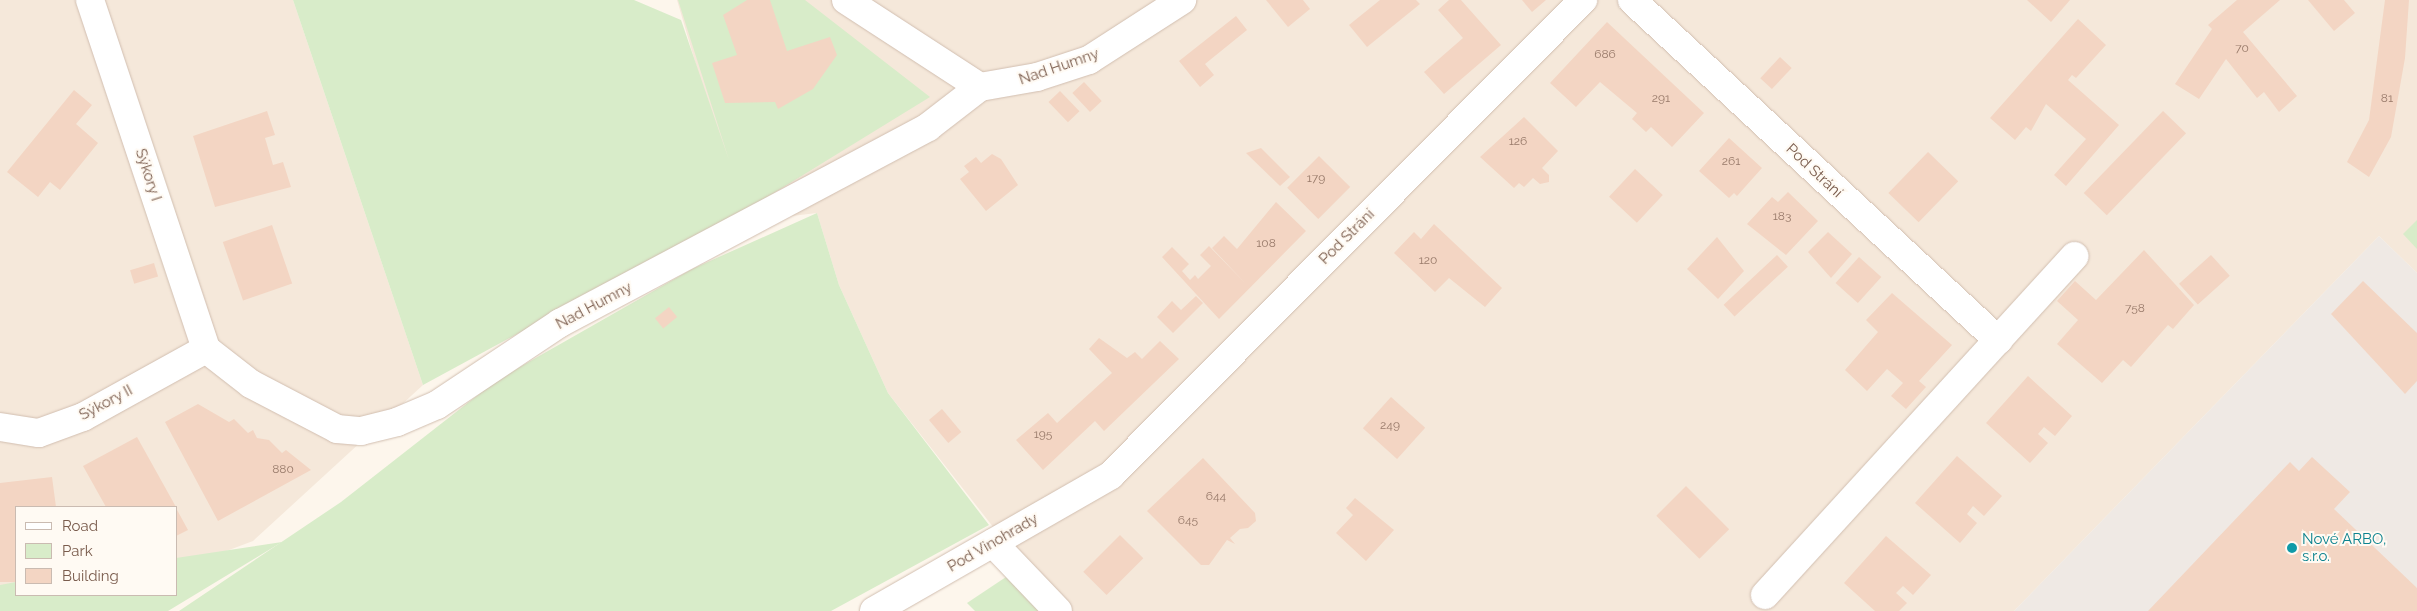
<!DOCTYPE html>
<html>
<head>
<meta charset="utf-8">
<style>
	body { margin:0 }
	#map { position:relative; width:2417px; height:611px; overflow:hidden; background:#fdf6ec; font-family:Raleway,sans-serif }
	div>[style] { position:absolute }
	.residential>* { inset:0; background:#f5e8da }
	.industrial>* { inset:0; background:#efe9e4 }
	.green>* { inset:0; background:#d8ecc9 }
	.building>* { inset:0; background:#f3d5c3; transform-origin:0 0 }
	.roads { filter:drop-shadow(0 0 1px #d1beb0) drop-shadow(0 0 1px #d1beb0) }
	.street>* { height:28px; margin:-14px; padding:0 14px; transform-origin:14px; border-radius:14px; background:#fff }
	.dots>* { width:14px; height:14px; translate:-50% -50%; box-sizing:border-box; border:2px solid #fffaf3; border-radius:50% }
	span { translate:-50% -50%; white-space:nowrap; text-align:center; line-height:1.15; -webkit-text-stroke:4px #fffaf3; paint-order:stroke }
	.number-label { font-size:12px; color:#987a6a }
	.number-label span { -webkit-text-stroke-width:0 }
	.street-label { font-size:15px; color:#7a5c4d }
	.culture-label { font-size:15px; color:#0d838f }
	.left { translate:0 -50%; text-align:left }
	.legend { position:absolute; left:15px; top:506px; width:162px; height:90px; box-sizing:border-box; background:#fffaf3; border:1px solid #cabbb1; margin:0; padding:6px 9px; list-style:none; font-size:15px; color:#7a5c4d }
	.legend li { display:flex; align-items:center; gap:10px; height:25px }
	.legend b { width:25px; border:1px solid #cabbb1 }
</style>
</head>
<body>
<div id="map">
	<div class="residential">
		<div style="clip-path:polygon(0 0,293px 0,423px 385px,253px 541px,176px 570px,176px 507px,16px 507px,16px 595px,0 592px)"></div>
		<div style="clip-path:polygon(677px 0,2417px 0,2417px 273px,2379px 236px,2014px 611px,1059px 611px,888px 393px,839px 285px,817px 213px,742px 222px)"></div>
	</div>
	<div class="industrial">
		<div style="clip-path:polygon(2379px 236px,2417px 273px,2417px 611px,2014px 611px)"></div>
	</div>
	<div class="green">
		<div style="clip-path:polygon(293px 0,634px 0,681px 20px,729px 160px,678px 0,805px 0,930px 97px,746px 210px,423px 385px)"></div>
		<div style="clip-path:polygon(817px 213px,839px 285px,888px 393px,989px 525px,831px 611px,179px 611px,341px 502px,497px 380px,692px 269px)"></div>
		<div style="clip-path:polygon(2417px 220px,2417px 249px,2403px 234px)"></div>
		<div style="clip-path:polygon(282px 542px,168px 611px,0 611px,0 585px,16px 582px,16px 595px,176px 595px,176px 558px)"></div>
		<div style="clip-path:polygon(1021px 567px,1059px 611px,975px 611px,967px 603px)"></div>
	</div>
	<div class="building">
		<div style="clip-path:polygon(747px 0,770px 0,787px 51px,830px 37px,837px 55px,813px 89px,778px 109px,775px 102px,725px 103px,712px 63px,737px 55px,723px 15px)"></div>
		<div style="clip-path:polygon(1266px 0,1303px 0,1310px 9px,1288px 27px)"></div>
		<div style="clip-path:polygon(1380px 0,1416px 0,1420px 4px,1367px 47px,1349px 25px)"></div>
		<div style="clip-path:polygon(1449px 0,1461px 0,1501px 45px,1444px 94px,1424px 72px,1463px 38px,1438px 10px)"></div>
		<div style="clip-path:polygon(1522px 0,1546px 0,1532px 12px)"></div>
		<div style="clip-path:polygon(2027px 0,2070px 0,2051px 22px)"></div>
		<div style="clip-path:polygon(2237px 0,2280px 0,2243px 32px,2297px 96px,2279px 112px,2264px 92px,2257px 98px,2226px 59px,2199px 99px,2175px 84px,2212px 29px,2208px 25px)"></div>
		<div style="clip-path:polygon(2308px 0,2344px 0,2355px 13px,2334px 31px)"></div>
		<div style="clip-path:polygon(2385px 0,2409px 0,2405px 58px,2391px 137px,2369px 177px,2347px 162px,2369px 120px)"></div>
		<div style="clip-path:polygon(1236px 16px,1247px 30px,1205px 64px,1214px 75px,1200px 87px,1179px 61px)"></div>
		<div style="clip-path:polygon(2078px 19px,2106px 45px,2076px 78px,2072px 75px,2068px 80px,2119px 125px,2066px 186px,2054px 175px,2086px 139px,2046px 104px,2031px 131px,2026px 127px,2015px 140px,1990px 118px)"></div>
		<div style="clip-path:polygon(1607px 22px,1704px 113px,1672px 147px,1651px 127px,1646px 132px,1632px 119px,1637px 113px,1600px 82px,1576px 107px,1550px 83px)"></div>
		<div style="left:1780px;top:57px;width:16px;height:29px;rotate:43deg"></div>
		<div style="left:1084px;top:82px;width:26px;height:16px;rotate:47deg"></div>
		<div style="clip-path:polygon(74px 90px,92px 105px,76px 124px,98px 143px,60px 190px,50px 182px,38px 197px,7px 172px)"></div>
		<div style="left:1060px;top:91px;width:28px;height:16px;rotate:46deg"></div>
		<div style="clip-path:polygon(267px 111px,275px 135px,265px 138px,273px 165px,283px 162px,291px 187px,215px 207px,193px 136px)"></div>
		<div style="left:2163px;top:111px;width:32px;height:114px;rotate:44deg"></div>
		<div style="clip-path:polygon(1524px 117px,1558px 151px,1542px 168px,1549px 175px,1549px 182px,1540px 184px,1533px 178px,1524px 187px,1519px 183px,1514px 188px,1480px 157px)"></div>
		<div style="clip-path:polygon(1729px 138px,1762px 168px,1737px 196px,1734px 193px,1729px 198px,1699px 171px)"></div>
		<div style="clip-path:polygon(1261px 148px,1290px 177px,1280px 186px,1246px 153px)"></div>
		<div style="left:1928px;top:152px;width:42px;height:57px;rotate:44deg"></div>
		<div style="clip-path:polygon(992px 154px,1001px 159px,1018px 185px,986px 211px,960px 179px,969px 172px,964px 166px,976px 157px,981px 163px)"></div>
		<div style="left:1319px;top:156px;width:44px;height:45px;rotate:45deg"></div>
		<div style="left:1635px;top:169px;width:38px;height:38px;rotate:43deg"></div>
		<div style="clip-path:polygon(1788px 192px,1818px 221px,1786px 255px,1747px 224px,1772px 197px,1778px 202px)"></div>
		<div style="clip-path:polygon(1276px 202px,1306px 231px,1219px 319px,1162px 257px,1172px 247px,1189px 264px,1182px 271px,1190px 280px,1195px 275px,1198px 279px,1211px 266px,1200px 255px,1209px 246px,1246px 284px,1212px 248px,1224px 236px,1237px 249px)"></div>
		<div style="clip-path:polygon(1434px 224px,1502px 288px,1485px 307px,1449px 278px,1435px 292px,1394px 253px,1414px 232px,1421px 239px)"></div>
		<div style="left:272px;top:225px;width:62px;height:52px;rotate:71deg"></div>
		<div style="clip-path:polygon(1828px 232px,1852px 254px,1831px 278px,1808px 252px)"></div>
		<div style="clip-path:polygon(1717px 237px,1744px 271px,1718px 299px,1687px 269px)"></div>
		<div style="clip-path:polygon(2144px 250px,2194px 305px,2173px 329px,2168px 325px,2131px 367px,2123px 360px,2102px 383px,2057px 344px,2078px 320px,2057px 301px,2075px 281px,2096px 300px)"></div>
		<div style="left:1777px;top:255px;width:16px;height:73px;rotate:47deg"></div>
		<div style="left:2211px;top:255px;width:28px;height:43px;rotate:48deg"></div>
		<div style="left:1859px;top:257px;width:30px;height:35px;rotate:42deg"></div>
		<div style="left:154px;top:263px;width:14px;height:25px;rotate:73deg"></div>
		<div style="clip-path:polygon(2363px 281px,2417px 333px,2417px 381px,2405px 394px,2331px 314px)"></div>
		<div style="clip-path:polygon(1892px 293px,1952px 345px,1919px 381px,1926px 387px,1906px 409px,1891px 396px,1903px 383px,1887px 369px,1867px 391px,1845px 370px,1878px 332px,1866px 320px)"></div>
		<div style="clip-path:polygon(1196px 296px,1203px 303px,1173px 333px,1157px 317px,1172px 301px,1181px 310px)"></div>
		<div style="left:669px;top:307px;width:13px;height:18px;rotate:51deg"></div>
		<div style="clip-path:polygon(1099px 338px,1127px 358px,1135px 352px,1142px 359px,1160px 341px,1179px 359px,1104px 431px,1095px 421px,1043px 470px,1016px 440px,1048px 413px,1057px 423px,1112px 373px,1089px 349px)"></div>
		<div style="clip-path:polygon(2028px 376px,2072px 416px,2055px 436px,2044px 427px,2038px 434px,2048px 443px,2030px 463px,1986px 423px)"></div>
		<div style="left:1391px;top:397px;width:46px;height:42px;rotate:42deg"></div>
		<div style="clip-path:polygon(198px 404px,229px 422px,234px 419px,248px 433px,253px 430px,257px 438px,269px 440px,282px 453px,286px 450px,311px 470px,218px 521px,165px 422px)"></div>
		<div style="left:942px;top:409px;width:30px;height:17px;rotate:50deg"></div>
		<div style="clip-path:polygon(137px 437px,176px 507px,106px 507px,83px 466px)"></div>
		<div style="clip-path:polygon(1957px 456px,2002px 496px,1984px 516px,1973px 506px,1967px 514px,1977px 523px,1960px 543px,1915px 503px)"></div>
		<div style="clip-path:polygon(2312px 457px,2350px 492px,2334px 509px,2417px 588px,2417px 611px,2148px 611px,2290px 462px,2299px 471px)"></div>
		<div style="clip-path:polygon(1203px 458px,1255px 513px,1256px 521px,1248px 528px,1240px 529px,1230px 538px,1235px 544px,1227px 540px,1209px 565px,1201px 565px,1147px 511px)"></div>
		<div style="clip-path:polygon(52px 477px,56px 507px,16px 507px,16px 582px,0 582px,0 483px)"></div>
		<div style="left:1686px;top:486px;width:61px;height:42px;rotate:45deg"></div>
		<div style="clip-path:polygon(1355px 498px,1394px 530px,1366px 561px,1336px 533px,1353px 515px,1346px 508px)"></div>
		<div style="clip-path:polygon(176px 508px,188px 530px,176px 536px)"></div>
		<div style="left:1120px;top:535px;width:33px;height:52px;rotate:45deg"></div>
		<div style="clip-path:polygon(1886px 536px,1931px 575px,1913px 595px,1903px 586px,1896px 593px,1907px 603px,1899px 611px,1875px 611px,1844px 583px)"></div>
	</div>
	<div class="roads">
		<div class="street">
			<div style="left:90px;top:0;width:368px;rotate:71.6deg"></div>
			<div style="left:846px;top:0;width:160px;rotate:33deg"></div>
			<div style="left:980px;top:87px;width:58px;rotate:-10deg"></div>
			<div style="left:1037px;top:77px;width:55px;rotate:-18.1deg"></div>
			<div style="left:1089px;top:60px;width:111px;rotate:-32.8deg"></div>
			<div style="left:1632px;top:0;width:500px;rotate:42.9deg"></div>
			<div style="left:206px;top:349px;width:57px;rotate:37.9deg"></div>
			<div style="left:251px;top:384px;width:97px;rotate:27.6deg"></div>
			<div style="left:337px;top:429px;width:24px;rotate:5deg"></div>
			<div style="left:361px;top:431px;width:37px;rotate:-14deg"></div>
			<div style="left:397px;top:422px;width:43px;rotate:-23deg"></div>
			<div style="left:437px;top:405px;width:148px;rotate:-33.7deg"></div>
			<div style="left:560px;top:323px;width:417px;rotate:-28deg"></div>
			<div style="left:928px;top:127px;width:66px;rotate:-37.6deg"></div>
			<div style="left:0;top:427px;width:39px;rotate:9deg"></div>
			<div style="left:39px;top:433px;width:47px;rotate:-20deg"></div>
			<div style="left:83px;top:417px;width:141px;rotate:-28.9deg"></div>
			<div style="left:993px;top:543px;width:94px;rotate:46.3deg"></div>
			<div style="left:1765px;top:595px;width:459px;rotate:-47.6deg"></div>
			<div style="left:874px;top:611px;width:273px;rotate:-29.8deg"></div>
			<div style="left:1111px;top:475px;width:670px;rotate:-45.18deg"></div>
		</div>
	</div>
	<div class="dots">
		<div style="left:2292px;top:548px;background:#0f9aa8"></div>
	</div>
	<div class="number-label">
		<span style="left:2242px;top:49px">70</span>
		<span style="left:1605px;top:55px">686</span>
		<span style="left:1661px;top:99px">291</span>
		<span style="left:2387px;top:99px">81</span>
		<span style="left:1518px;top:142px">126</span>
		<span style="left:1731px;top:162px">261</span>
		<span style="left:1316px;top:179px">179</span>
		<span style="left:1782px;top:217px">183</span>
		<span style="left:1266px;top:244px">108</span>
		<span style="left:1428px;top:261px">120</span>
		<span style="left:2135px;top:309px">758</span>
		<span style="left:1390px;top:426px">249</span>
		<span style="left:1043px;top:435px">195</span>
		<span style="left:283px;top:470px">880</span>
		<span style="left:1216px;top:497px">644</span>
		<span style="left:1188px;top:521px">645</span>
	</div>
	<div class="street-label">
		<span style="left:1059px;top:67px;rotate:-19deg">Nad Humny</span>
		<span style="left:1814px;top:171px;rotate:43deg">Pod Strání</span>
		<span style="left:148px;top:175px;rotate:72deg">Sýkory I</span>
		<span style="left:1347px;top:237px;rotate:-45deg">Pod Strání</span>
		<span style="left:594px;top:306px;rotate:-28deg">Nad Humny</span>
		<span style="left:106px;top:403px;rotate:-28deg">Sýkory II</span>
		<span style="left:993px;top:543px;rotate:-30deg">Pod Vinohrady</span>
	</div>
	<div class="culture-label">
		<span class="left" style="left:2302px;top:548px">Nové ARBO,<br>s.r.o.</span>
	</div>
	<ul class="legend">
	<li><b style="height:6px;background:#fff"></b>Road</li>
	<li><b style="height:14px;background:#d8ecc9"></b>Park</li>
	<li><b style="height:14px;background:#f3d5c3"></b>Building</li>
	</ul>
</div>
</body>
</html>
